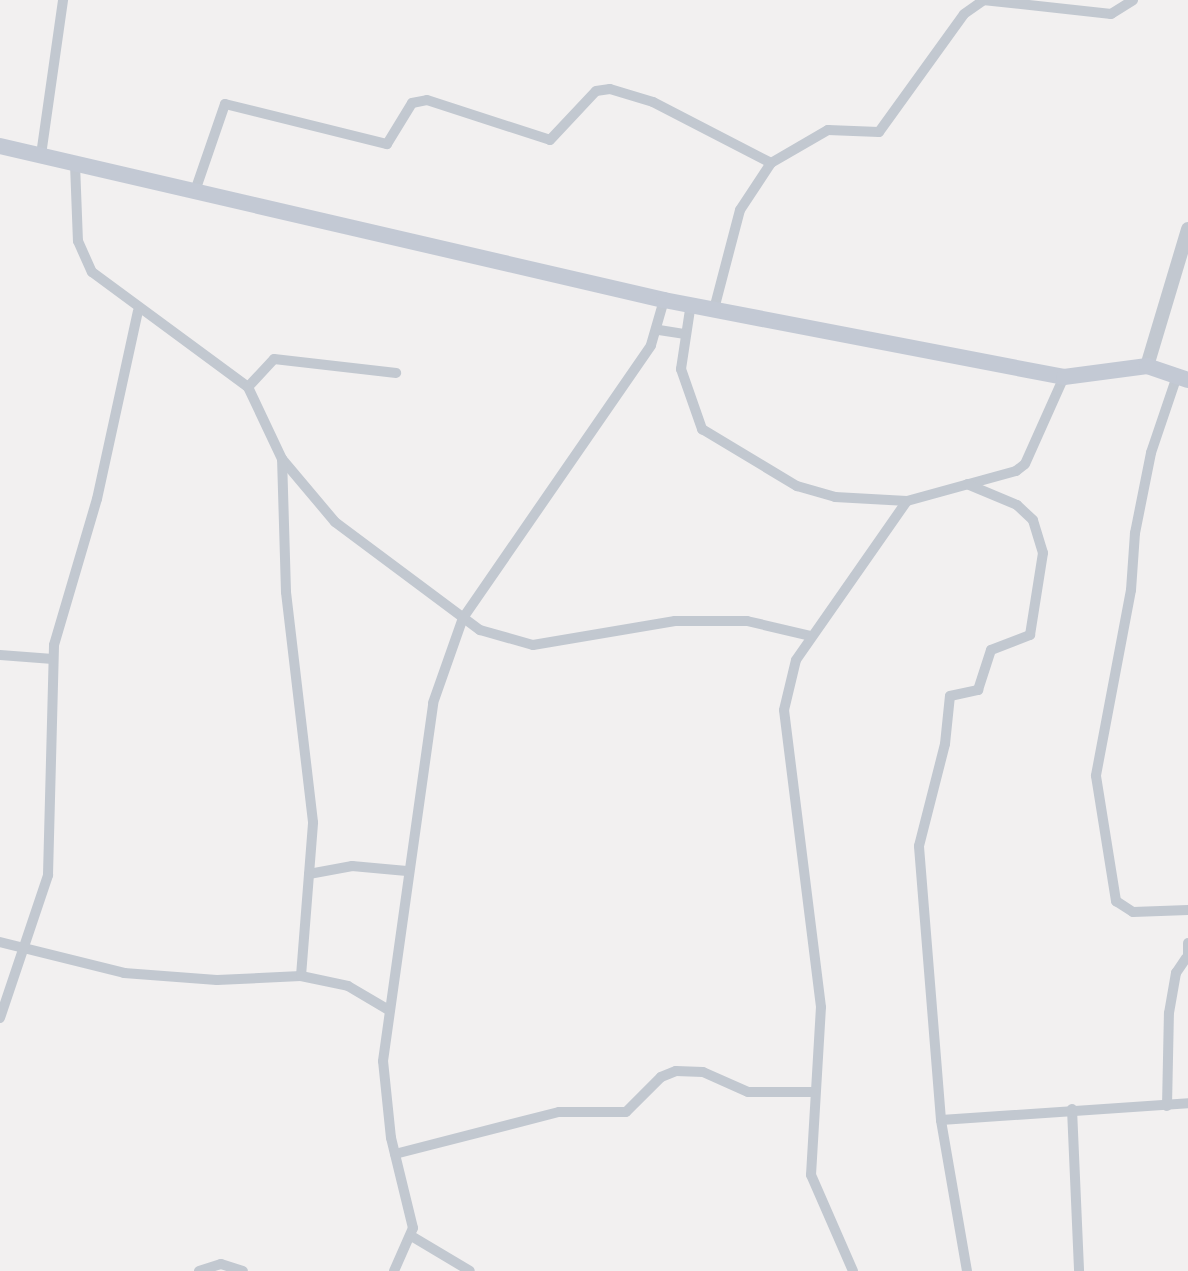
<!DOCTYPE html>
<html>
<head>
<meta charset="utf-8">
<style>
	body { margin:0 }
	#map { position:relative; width:1188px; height:1271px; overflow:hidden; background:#f2f0f0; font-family:"Space Grotesk",sans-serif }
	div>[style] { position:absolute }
	.minor>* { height:10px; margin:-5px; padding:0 5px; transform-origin:5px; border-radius:5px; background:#c2c8d0 }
	.tertiary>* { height:14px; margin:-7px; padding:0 7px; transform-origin:7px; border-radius:7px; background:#c2c8d0 }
	.secondary>* { height:16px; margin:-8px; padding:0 8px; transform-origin:8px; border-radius:8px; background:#c3c9d4 }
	span { translate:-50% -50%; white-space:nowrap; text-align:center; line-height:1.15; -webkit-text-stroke:7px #fff; paint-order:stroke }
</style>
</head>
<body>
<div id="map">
	<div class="minor">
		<div style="left:983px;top:0;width:129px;rotate:6.2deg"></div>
		<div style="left:1111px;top:14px;width:26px;rotate:-32deg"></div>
		<div style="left:41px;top:155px;width:157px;rotate:-81.9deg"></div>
		<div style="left:771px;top:163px;width:66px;rotate:-30.1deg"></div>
		<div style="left:828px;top:130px;width:51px;rotate:2.2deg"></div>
		<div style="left:879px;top:132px;width:145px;rotate:-54.2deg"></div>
		<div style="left:964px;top:14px;width:24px;rotate:-35deg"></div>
		<div style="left:75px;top:164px;width:77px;rotate:87.8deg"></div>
		<div style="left:78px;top:241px;width:34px;rotate:66deg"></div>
		<div style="left:92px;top:272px;width:194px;rotate:36.4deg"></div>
		<div style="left:248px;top:387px;width:80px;rotate:64.7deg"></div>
		<div style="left:282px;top:459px;width:82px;rotate:49.9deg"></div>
		<div style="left:335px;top:522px;width:181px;rotate:36.7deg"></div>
		<div style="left:480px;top:630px;width:55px;rotate:15.8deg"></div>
		<div style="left:533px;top:645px;width:144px;rotate:-9.6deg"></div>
		<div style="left:675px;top:621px;width:72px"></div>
		<div style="left:747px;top:621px;width:66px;rotate:13.2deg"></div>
		<div style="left:195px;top:191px;width:92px;rotate:-71deg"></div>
		<div style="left:225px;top:104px;width:167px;rotate:13.9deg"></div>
		<div style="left:387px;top:144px;width:48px;rotate:-58.6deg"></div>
		<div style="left:412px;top:103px;width:15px;rotate:-11deg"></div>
		<div style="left:427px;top:100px;width:129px;rotate:18deg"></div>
		<div style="left:550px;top:140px;width:67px;rotate:-46.8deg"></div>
		<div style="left:596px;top:91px;width:14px;rotate:-8deg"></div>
		<div style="left:610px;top:89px;width:45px;rotate:16.8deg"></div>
		<div style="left:653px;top:102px;width:133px;rotate:27.3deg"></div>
		<div style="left:771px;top:163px;width:56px;rotate:123.4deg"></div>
		<div style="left:740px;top:210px;width:102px;rotate:104.7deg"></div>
		<div style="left:691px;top:303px;width:67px;rotate:98.6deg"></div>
		<div style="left:681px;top:369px;width:64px;rotate:70.7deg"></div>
		<div style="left:702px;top:429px;width:111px;rotate:31deg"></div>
		<div style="left:797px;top:486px;width:40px;rotate:16deg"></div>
		<div style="left:835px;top:497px;width:72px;rotate:3.2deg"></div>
		<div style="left:907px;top:501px;width:113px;rotate:-15.4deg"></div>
		<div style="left:1016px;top:471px;width:11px;rotate:-38deg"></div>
		<div style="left:1025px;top:464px;width:95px;rotate:-65.9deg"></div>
		<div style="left:659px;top:330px;width:25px;rotate:9deg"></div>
		<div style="left:1177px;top:376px;width:81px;rotate:108.7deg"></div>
		<div style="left:1151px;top:453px;width:82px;rotate:101.3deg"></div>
		<div style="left:1135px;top:533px;width:57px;rotate:94deg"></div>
		<div style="left:1131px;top:590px;width:189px;rotate:100.7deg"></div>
		<div style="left:1096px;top:776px;width:127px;rotate:80.9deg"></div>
		<div style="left:1116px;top:901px;width:20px;rotate:33deg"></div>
		<div style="left:1133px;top:912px;width:55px;rotate:-2.1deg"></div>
		<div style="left:248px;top:387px;width:38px;rotate:-47deg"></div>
		<div style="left:274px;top:359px;width:123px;rotate:6.5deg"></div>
		<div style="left:0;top:655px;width:53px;rotate:4.3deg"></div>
		<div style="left:309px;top:874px;width:44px;rotate:-10.5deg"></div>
		<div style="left:352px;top:866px;width:55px;rotate:5.2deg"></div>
		<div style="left:0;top:942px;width:128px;rotate:14deg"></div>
		<div style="left:124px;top:973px;width:93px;rotate:4.3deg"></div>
		<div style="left:217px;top:980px;width:84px;rotate:-2.7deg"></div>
		<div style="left:301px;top:976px;width:154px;rotate:-85.5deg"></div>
		<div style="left:313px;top:822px;width:232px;rotate:-96.7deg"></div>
		<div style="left:286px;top:592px;width:133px;rotate:-91.7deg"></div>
		<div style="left:1188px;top:943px;width:15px;rotate:90deg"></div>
		<div style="left:301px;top:976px;width:48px;rotate:12deg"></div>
		<div style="left:348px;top:986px;width:45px;rotate:30.5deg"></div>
		<div style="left:0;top:1018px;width:151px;rotate:-71.4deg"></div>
		<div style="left:48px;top:875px;width:230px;rotate:-88.5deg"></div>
		<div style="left:54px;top:645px;width:152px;rotate:-73.6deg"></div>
		<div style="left:97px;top:499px;width:192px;rotate:-77.7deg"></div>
		<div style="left:1167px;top:1106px;width:93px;rotate:-88.8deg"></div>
		<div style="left:1169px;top:1013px;width:41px;rotate:-80.1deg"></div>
		<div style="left:1176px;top:973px;width:18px;rotate:-56deg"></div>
		<div style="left:1072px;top:1109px;width:162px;rotate:87.5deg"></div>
		<div style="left:941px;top:1120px;width:248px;rotate:-3.9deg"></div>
		<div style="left:395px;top:1154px;width:169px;rotate:-14.4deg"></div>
		<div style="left:559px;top:1112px;width:67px"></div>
		<div style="left:626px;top:1112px;width:49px;rotate:-45deg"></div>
		<div style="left:661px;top:1077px;width:16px;rotate:-22deg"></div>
		<div style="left:676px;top:1071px;width:27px;rotate:2deg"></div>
		<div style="left:703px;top:1072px;width:49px;rotate:24deg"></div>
		<div style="left:748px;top:1092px;width:64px"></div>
		<div style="left:413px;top:1237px;width:66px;rotate:30.8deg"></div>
		<div style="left:199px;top:1271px;width:23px;rotate:-18deg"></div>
		<div style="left:221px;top:1264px;width:23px;rotate:18deg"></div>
		<div style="left:394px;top:1271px;width:47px;rotate:-66.2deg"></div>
		<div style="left:413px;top:1228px;width:93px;rotate:-103.7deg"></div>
		<div style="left:391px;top:1138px;width:77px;rotate:-95.9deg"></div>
		<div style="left:383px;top:1061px;width:361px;rotate:-82deg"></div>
		<div style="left:433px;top:703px;width:90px;rotate:-70.6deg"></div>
		<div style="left:463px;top:618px;width:331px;rotate:-55.4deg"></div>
		<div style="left:651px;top:345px;width:47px;rotate:-73.9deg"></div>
		<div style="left:853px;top:1271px;width:105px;rotate:-113.6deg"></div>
		<div style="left:811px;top:1175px;width:168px;rotate:-86.6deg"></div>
		<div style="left:821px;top:1007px;width:299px;rotate:-97.1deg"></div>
		<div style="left:784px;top:710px;width:51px;rotate:-76.5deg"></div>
		<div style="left:796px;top:660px;width:194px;rotate:-55.1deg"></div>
		<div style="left:967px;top:1271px;width:153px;rotate:-99.8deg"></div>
		<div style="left:941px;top:1120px;width:275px;rotate:-94.6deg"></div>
		<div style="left:919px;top:846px;width:105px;rotate:-75.7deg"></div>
		<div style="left:945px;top:744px;width:48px;rotate:-84.1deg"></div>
		<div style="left:950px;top:696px;width:29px;rotate:-12deg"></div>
		<div style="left:978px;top:690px;width:42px;rotate:-72deg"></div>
		<div style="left:991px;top:650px;width:42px;rotate:-21deg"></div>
		<div style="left:1030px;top:635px;width:83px;rotate:-81deg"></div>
		<div style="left:1043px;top:553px;width:34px;rotate:-107deg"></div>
		<div style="left:1033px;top:520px;width:22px;rotate:-137deg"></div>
		<div style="left:1017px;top:505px;width:54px;rotate:-157.2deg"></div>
	</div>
	<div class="tertiary">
		<div style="left:1147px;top:366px;width:143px;rotate:-73.3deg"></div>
	</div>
	<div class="secondary">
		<div style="left:0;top:146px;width:682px;rotate:13.06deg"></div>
		<div style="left:664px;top:300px;width:407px;rotate:10.9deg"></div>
		<div style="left:1064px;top:377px;width:84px;rotate:-7.5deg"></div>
		<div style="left:1147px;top:366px;width:43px;rotate:18.9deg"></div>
	</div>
</div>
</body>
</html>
